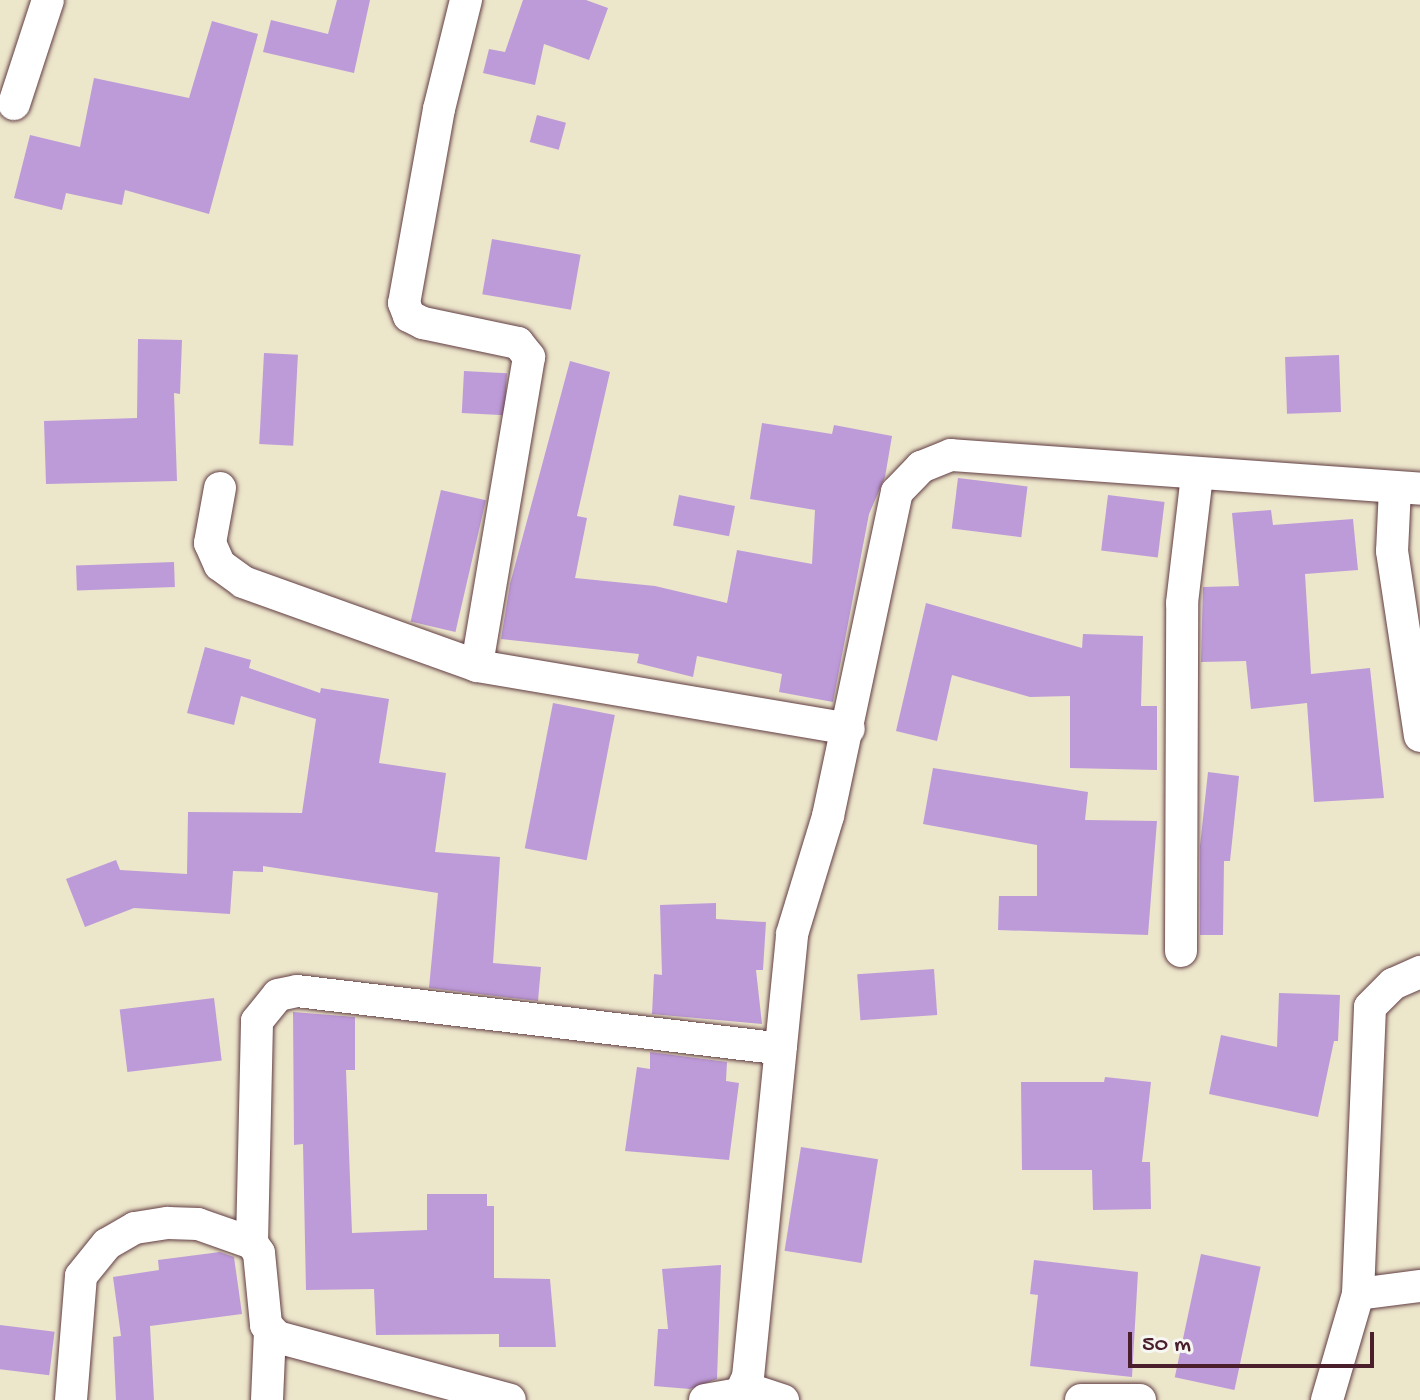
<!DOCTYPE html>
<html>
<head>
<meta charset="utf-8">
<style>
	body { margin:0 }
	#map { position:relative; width:1420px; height:1400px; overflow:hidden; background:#ece6cb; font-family:"Gochi Hand",sans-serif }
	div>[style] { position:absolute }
	.building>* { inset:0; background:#bd9bd9; transform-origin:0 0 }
	.roads { filter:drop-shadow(0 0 2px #623d43) drop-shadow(0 0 2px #623d43) }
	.minor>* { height:32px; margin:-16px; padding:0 16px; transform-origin:16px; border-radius:16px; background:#fff }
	span { translate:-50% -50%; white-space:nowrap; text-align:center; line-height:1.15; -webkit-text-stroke:6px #f6f6f2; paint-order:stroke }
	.scale { position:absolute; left:1128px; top:1332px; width:246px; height:36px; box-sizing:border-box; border:4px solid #4a1f2b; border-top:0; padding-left:10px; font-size:24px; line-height:28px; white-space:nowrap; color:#4a1f2b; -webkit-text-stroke:6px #f6f6f2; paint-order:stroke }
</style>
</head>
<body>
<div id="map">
	<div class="building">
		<div style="clip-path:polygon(337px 0,370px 0,354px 73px,263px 52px,271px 20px,328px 34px)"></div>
		<div style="clip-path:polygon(523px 0,586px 0,608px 8px,589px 60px,544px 44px,535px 85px,483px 73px,489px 49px,505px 52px)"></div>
		<div style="clip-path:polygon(212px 21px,258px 34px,209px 214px,125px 190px,122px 205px,66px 193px,62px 210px,14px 198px,30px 135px,80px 147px,94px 78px,189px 98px)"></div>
		<div style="left:537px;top:115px;width:30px;height:28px;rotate:15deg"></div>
		<div style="left:492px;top:239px;width:90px;height:56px;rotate:10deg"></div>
		<div style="clip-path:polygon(138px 339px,182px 340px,180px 394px,174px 393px,177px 481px,46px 484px,44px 421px,137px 418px)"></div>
		<div style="left:264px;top:353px;width:34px;height:91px;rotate:3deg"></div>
		<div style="left:1339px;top:355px;width:57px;height:54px;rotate:88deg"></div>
		<div style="clip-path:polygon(570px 361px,610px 372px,577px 516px,587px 518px,575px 578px,655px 586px,727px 603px,737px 550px,812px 564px,815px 510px,750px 499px,762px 423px,832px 434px,834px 425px,892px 436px,885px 477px,869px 514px,833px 702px,779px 692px,782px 674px,697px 656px,693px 677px,637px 663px,639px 654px,501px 639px,510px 584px)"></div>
		<div style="left:464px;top:371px;width:43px;height:42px;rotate:3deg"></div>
		<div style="left:958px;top:478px;width:70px;height:51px;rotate:7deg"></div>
		<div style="left:441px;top:490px;width:46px;height:135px;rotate:13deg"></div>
		<div style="left:679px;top:495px;width:57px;height:31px;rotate:11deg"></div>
		<div style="left:1108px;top:495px;width:57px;height:56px;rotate:7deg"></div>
		<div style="clip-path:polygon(1271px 510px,1273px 525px,1353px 519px,1358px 570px,1305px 574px,1311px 674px,1370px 668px,1384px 798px,1314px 802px,1307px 703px,1251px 709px,1246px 661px,1201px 662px,1203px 587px,1239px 586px,1232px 513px)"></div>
		<div style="left:174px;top:562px;width:25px;height:98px;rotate:88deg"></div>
		<div style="clip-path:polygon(926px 603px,1082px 648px,1083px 634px,1143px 636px,1141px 706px,1157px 706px,1157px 770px,1070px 768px,1070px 696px,1030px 697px,952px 675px,937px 741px,896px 731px)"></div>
		<div style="clip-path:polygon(205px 647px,251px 660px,249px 668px,320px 693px,321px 688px,389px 699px,379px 763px,446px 773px,435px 852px,500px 857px,493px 963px,541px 967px,538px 1001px,429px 988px,438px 893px,263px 866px,263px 872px,233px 871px,230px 914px,134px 908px,85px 927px,66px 879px,116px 860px,120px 870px,187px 874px,188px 812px,302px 813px,316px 719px,241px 696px,234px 725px,187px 713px)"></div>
		<div style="left:553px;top:703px;width:63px;height:148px;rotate:11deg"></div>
		<div style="clip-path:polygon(933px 768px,1088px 792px,1085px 820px,1157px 821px,1148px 935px,998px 930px,999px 896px,1037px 896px,1037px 845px,923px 824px)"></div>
		<div style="clip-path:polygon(1208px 772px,1239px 776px,1230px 861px,1224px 861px,1223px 935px,1200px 935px,1200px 846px)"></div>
		<div style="clip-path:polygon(716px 903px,716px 919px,766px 922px,763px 970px,756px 970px,762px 1024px,652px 1014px,654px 974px,662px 975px,660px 905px)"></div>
		<div style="left:934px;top:969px;width:46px;height:77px;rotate:86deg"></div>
		<div style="clip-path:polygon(1279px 993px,1340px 995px,1338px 1041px,1334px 1041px,1318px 1117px,1209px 1094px,1221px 1035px,1277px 1047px)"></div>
		<div style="left:214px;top:998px;width:63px;height:95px;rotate:83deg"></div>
		<div style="clip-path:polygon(293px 1012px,355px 1017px,355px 1070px,346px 1070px,352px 1233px,427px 1230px,427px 1194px,487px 1194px,487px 1206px,494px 1206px,494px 1278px,550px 1279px,556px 1347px,499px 1347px,499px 1334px,376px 1335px,374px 1289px,306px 1290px,303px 1144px,294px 1145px)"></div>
		<div style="clip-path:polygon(650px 1052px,727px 1062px,726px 1081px,739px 1083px,729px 1160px,625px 1151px,637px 1067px,650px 1069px)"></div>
		<div style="clip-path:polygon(1105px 1077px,1151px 1082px,1142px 1162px,1150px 1162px,1151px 1209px,1093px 1210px,1092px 1170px,1022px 1170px,1021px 1082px,1104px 1082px)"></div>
		<div style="left:801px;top:1147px;width:78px;height:105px;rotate:9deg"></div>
		<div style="clip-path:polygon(220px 1252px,234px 1257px,242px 1314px,150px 1326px,154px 1400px,116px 1400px,113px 1337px,121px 1336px,113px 1277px,159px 1270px,158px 1260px)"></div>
		<div style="left:1201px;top:1254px;width:61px;height:126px;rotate:12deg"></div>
		<div style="clip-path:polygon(1034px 1260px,1138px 1272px,1132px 1377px,1030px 1366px,1038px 1295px,1030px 1294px)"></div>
		<div style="clip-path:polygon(721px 1265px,717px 1379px,690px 1389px,654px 1386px,658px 1329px,668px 1329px,662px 1269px)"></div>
		<div style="left:0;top:1325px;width:55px;height:44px;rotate:7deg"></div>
	</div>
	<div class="roads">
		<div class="minor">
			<div style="left:466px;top:0;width:112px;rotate:103.9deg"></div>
			<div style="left:439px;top:109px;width:197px;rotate:100.2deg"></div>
			<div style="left:404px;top:303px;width:14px;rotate:69deg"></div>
			<div style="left:409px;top:316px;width:16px;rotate:27deg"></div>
			<div style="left:423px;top:323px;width:97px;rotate:11.9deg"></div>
			<div style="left:518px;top:343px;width:18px;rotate:52deg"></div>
			<div style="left:529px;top:357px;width:313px;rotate:99.6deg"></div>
			<div style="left:14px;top:104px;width:109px;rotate:-71.9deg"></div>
			<div style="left:220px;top:488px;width:56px;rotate:100.3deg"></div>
			<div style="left:210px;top:543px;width:24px;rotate:66deg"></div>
			<div style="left:220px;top:565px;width:29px;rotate:36deg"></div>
			<div style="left:243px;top:582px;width:249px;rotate:19.7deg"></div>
			<div style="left:477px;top:666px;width:377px;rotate:9.6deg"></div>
			<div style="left:1395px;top:488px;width:63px;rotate:92.7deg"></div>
			<div style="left:1392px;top:551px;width:187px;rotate:81.4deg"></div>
			<div style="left:1181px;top:951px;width:348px;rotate:-89.8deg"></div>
			<div style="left:1182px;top:603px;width:129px;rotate:-83.3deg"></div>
			<div style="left:252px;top:1243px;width:222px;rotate:-88.7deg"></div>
			<div style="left:257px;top:1021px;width:33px;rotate:-51deg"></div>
			<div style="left:278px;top:995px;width:19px;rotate:-12deg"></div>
			<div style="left:297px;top:991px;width:487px;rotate:6.8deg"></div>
			<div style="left:1358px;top:1294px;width:63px;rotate:-7.4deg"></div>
			<div style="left:745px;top:1388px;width:40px;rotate:18deg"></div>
			<div style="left:71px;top:1400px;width:124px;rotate:-85.4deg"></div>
			<div style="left:81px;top:1276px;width:41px;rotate:-50.9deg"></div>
			<div style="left:107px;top:1244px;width:32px;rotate:-30deg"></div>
			<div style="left:135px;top:1228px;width:33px;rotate:-9deg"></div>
			<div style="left:168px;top:1223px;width:30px;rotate:2deg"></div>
			<div style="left:198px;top:1224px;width:57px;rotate:19.4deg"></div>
			<div style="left:252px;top:1243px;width:12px;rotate:55deg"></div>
			<div style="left:259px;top:1253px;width:72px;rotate:84.4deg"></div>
			<div style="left:266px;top:1325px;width:16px;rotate:47deg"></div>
			<div style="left:277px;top:1337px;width:241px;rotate:15.1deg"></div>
			<div style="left:267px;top:1400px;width:68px;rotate:-87.5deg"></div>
			<div style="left:705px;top:1400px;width:36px;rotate:-10deg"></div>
			<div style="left:740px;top:1394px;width:19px;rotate:-65deg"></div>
			<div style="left:748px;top:1377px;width:445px;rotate:-84.3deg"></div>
			<div style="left:792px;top:934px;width:123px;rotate:-73deg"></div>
			<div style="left:828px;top:816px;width:331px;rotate:-78deg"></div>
			<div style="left:897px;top:492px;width:35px;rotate:-46deg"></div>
			<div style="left:921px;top:467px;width:32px;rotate:-22deg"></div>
			<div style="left:951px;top:455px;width:470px;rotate:4.1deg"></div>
			<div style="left:1081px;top:1400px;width:59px"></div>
			<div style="left:1327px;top:1400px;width:110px;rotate:-73.7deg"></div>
			<div style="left:1358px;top:1294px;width:287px;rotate:-87.6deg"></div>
			<div style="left:1370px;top:1007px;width:33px;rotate:-45deg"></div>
			<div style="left:1393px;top:984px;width:30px;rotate:-24deg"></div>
		</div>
	</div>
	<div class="scale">50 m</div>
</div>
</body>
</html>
